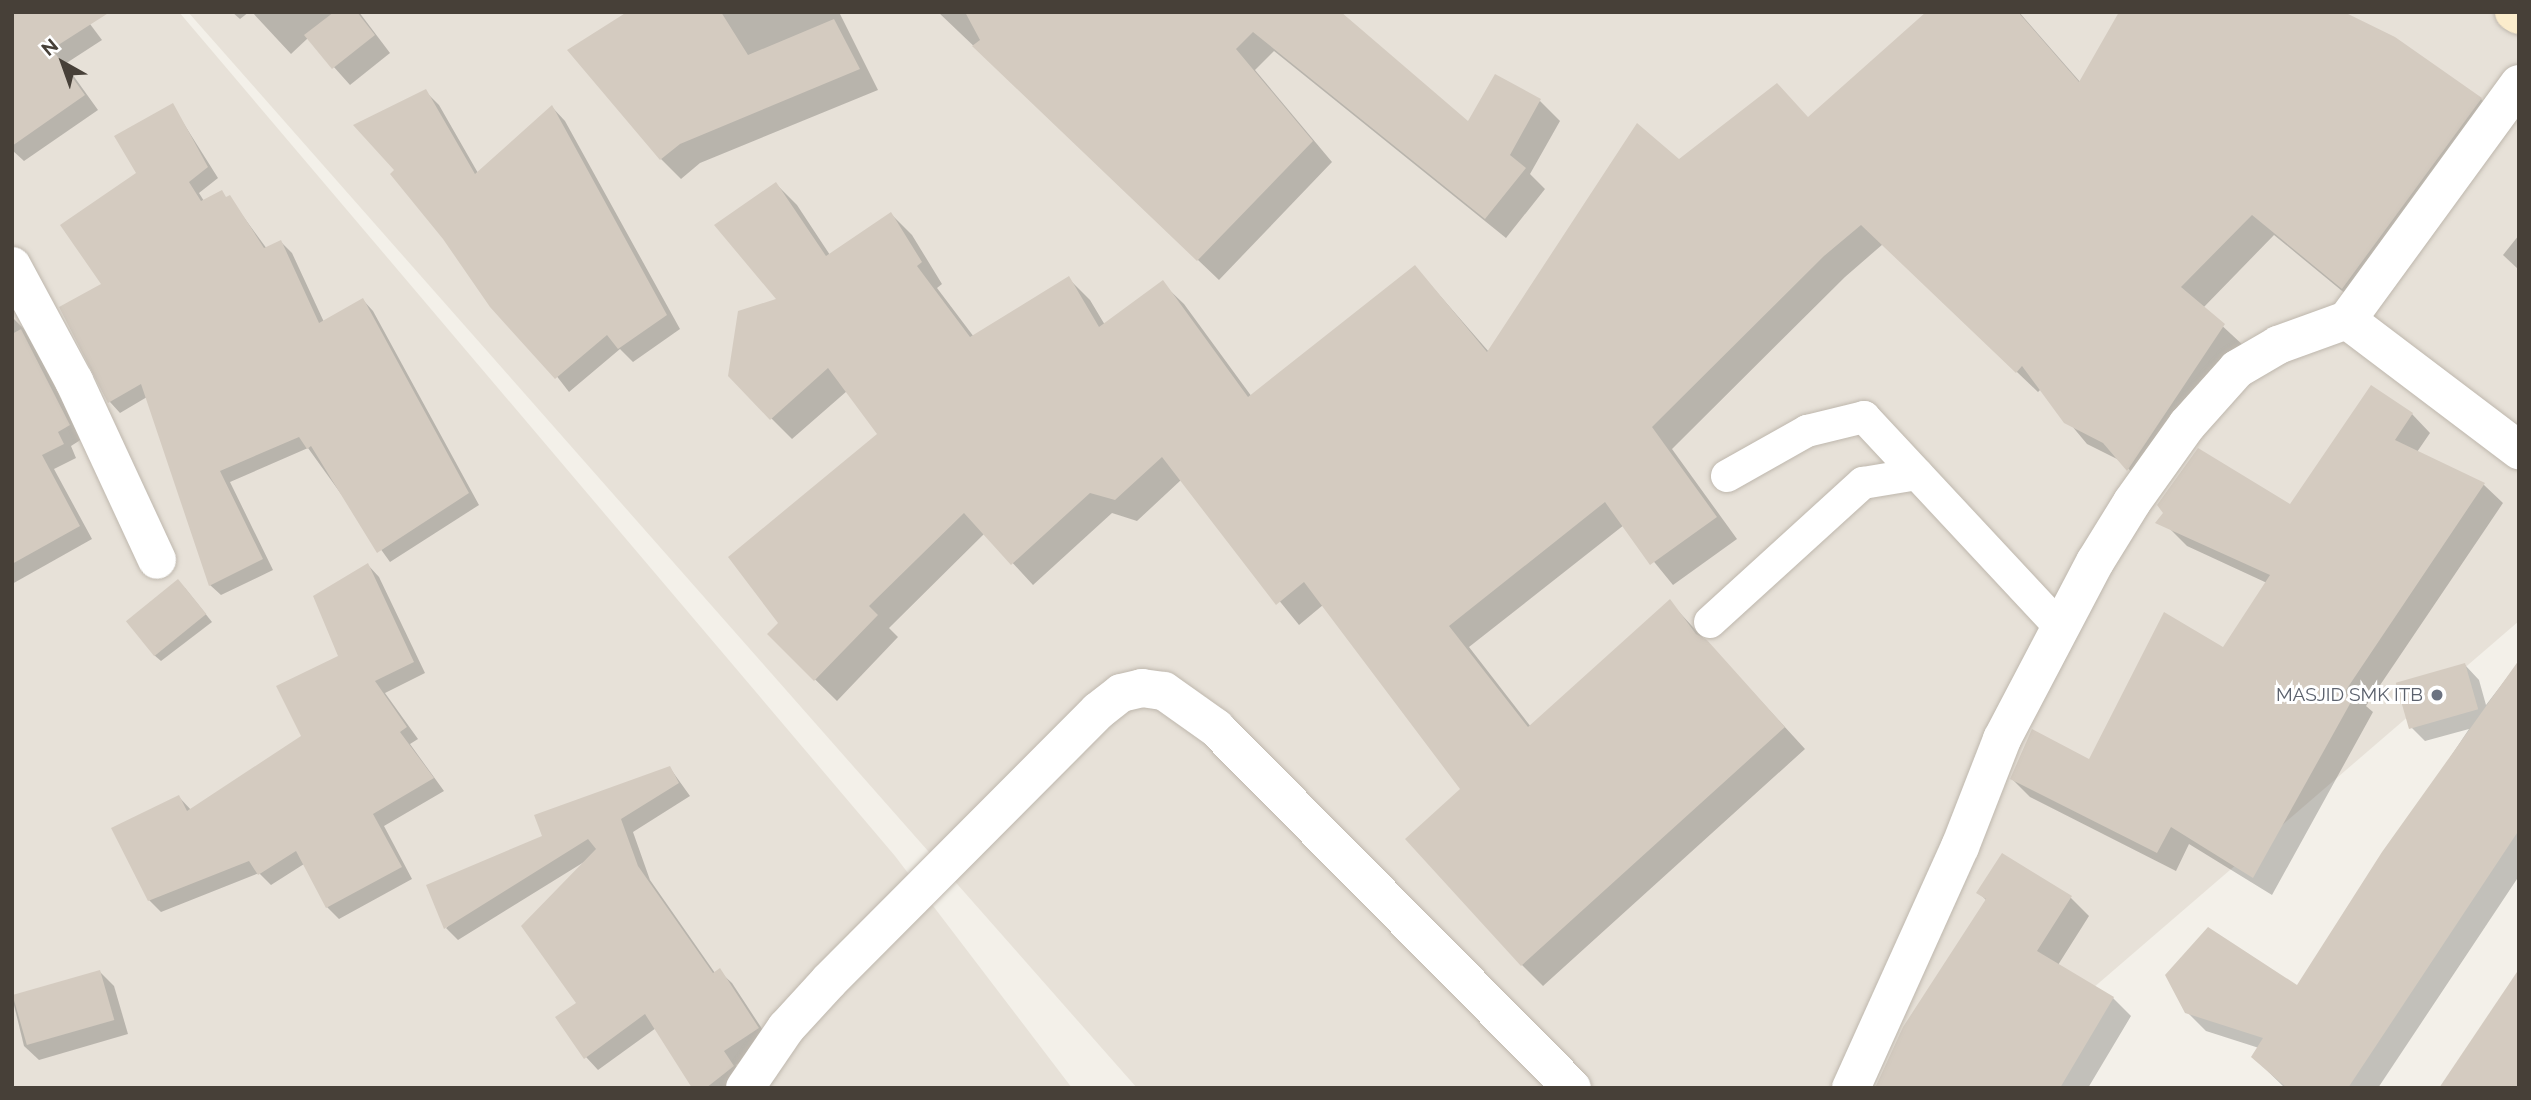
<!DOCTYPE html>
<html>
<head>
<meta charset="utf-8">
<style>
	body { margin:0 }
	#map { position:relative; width:2531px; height:1100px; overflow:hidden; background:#f3f0e9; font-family:Raleway,sans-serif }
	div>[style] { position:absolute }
	.residential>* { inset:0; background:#e7e1d8 }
	.shadow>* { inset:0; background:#0003 }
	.building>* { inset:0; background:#d4cbc0; transform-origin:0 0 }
	.roads { filter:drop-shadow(0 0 2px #beb7ad) drop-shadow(0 0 2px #beb7ad) }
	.lane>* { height:32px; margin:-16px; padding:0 16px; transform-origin:16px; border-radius:16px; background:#fff }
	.street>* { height:38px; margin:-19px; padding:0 19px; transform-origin:19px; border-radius:19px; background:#fff }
	.secondary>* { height:38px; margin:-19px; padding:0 19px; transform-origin:19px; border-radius:19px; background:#fbeccc }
	.dots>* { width:19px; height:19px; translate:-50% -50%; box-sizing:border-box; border:4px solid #fff; border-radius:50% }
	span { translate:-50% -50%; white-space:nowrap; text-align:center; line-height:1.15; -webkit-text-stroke:6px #fff; paint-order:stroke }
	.worship-label { font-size:19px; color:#5b616d }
	.right { translate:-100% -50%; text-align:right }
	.frame { position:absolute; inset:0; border:14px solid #474038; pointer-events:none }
	.north { position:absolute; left:28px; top:28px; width:70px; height:70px; -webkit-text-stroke:5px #fff; paint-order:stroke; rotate:320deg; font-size:19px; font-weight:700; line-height:28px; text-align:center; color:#474038 }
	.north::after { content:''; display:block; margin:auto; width:24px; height:32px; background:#474038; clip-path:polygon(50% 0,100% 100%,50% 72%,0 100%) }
</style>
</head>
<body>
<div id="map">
	<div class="residential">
		<div style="clip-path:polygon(12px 12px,179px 12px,895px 856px,1072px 1088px,12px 1088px)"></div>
		<div style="clip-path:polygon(188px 12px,2519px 12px,2519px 621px,1977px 1088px,1137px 1088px)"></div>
	</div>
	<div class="shadow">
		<div style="clip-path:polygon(12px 12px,81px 12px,102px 40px,65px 64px,98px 110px,24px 161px,12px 150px)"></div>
		<div style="clip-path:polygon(232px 12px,249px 12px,240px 19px)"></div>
		<div style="clip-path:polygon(252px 12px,359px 12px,390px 53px,350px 85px,308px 38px,291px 54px)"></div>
		<div style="clip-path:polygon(630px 12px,839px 12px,878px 90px,700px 163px,681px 179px,661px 159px)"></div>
		<div style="clip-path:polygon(938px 12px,1338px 12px,1469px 124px,1540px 101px,1560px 121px,1530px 174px,1545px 189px,1506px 238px,1274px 51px,1255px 70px,1332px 162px,1219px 280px)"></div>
		<div style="clip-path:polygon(1929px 12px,2019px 12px,2081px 83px,2481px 99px,2502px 120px,2364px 309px,2274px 235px,2203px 308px,2245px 347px,2149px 490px,2121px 461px,2087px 444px,2041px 389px,2038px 392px,1883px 244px,1845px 277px,1672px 449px,1737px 539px,1673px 585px,1624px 525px,1469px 647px,1531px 727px,1669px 601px,1805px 749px,1543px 986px,1522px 965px,1462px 789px,1323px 605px,1299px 625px,1181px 480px,1137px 521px,1112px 513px,1033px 585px,985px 533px,889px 628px,898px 637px,837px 701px,769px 634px,780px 623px,879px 434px,847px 391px,792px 439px,771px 418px,779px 300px,776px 184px,797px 205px,830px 255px,891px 214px,912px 235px,942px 284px,937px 288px,974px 337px,1069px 279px,1090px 300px,1105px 325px,1162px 283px,1184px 304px,1252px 397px,1415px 267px,1489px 352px,1679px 162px,1809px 119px)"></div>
		<div style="clip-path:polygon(425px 91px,439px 105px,478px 173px,552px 107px,565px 121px,680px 329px,633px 362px,620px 349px,569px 392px,397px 170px)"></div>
		<div style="clip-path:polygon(172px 105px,218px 178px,199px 193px,204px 201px,229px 197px,267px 249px,281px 242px,292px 253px,324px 322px,363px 300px,373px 311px,479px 505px,390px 562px,308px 448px,230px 482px,273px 570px,221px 595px,210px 585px,147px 397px,120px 413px,110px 402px,103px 285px,138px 174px)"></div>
		<div style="clip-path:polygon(2519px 235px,2519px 270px,2503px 255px)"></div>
		<div style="clip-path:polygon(14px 319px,27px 332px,82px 439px,71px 446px,76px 458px,54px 469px,92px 539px,12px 584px)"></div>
		<div style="clip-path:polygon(2412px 414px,2430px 433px,2417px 452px,2484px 485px,2503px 503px,2366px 706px,2373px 712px,2272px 895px,2189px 844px,2176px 871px,2030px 797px,2012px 779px,2090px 761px,2224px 649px,2267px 583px,2187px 546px,2168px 527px,2290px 506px)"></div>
		<div style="clip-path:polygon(368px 565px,379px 577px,425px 673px,385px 693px,418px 739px,410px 744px,444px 791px,384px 826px,412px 879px,339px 919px,327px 907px,304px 864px,271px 885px,259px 873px,161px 912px,149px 900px,179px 797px,192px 811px,303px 737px,340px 657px)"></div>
		<div style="clip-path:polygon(185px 588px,212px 622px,161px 661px,154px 655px)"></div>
		<div style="clip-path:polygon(2519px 662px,2519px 876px,2378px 1088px,2285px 1088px,2253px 1057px,2259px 1048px,2206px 1031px,2187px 1012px,2298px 987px,2469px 729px,2425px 741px,2411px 727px,2465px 665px,2479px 680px,2486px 705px)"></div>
		<div style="clip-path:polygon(670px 768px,690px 796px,633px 832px,650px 880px,715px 973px,719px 971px,732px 983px,770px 1041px,736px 1065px,745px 1079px,734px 1088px,694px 1088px,656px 1028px,598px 1070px,586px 1057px,579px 1004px,584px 862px,458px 940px,446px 928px,544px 837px)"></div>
		<div style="clip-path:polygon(2003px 855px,2071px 898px,2089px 916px,2058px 965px,2113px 998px,2131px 1016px,2088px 1088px,1885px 1088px,1987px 901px,1979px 893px)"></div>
		<div style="clip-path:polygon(100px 972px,114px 986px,128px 1034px,39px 1060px,24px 1046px,12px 997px)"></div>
	</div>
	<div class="building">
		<div style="clip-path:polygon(12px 12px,110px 12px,52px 49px,85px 95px,12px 146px)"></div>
		<div style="clip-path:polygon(334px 12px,357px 12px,375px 35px,332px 69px,304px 35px)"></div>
		<div style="clip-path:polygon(627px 12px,721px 12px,748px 55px,834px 19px,860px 69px,680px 144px,660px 160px,567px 50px)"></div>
		<div style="clip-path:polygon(965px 12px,1341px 12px,1468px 121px,1495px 74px,1541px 99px,1510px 155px,1526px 168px,1485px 219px,1253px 32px,1236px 49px,1313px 141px,1197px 261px,972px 46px,980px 40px)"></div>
		<div style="clip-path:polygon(1926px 12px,2018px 12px,2079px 82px,2119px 12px,2344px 12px,2395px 37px,2482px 98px,2342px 289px,2252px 215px,2181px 287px,2225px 324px,2127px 471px,2103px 443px,2064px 423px,2022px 366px,2016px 373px,1861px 225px,1824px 256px,1652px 427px,1717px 517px,1650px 565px,1605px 502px,1449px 626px,1528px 727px,1670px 599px,1696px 634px,1707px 640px,1785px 727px,1521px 966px,1405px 839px,1460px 789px,1304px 582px,1276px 605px,1162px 457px,1115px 500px,1090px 493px,1011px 565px,964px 513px,869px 606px,878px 615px,814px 681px,767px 634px,778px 623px,728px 557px,877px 434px,828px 368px,770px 420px,728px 376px,738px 311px,776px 299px,714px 225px,776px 182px,826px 256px,891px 212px,922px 262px,917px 266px,970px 337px,1069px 276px,1099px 327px,1163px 280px,1248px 397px,1415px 265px,1487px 352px,1637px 123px,1679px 159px,1777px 83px,1808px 117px)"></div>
		<div style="clip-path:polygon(426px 89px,475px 174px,552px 105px,667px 315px,618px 349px,607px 335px,555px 379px,490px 307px,443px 239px,390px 174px,394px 170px,353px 125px)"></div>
		<div style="clip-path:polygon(173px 103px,208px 167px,189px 182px,201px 201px,222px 190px,226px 197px,230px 195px,264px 248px,281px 240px,319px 323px,363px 298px,469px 493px,377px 553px,311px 446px,307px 449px,299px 437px,220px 471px,263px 559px,209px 586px,141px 384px,108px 403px,59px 307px,101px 284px,60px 225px,136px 173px,114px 136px)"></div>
		<div style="clip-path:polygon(21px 329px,70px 425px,58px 432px,64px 444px,42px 455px,80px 526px,12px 564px,12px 334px)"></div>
		<div style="clip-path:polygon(2371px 385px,2413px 413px,2395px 440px,2485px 483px,2342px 696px,2356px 693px,2253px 878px,2171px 827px,2157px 853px,2010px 779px,2032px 729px,2089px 759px,2164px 612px,2223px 647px,2270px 575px,2155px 523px,2163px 513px,2157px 505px,2198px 448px,2290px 504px)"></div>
		<div style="clip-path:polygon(368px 563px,414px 662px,375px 681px,407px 727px,400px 732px,434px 778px,373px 814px,402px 867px,326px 908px,296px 851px,258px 875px,249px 861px,148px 901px,111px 828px,179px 795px,187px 811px,301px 736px,276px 686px,338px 656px,313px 596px)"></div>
		<div style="left:178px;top:579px;width:45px;height:67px;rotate:51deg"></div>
		<div style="clip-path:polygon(2519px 660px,2519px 830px,2348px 1088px,2287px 1088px,2251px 1057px,2263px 1038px,2185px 1013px,2165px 975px,2208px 927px,2297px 985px,2382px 852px)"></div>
		<div style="left:2465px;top:663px;width:48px;height:72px;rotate:74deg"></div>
		<div style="clip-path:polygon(670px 766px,679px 783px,621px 819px,638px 866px,713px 973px,720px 968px,759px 1028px,724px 1051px,734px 1066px,706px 1088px,692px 1088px,645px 1014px,584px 1059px,555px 1017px,576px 1003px,521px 926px,596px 849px,588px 839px,444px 929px,426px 885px,542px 836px,534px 815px)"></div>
		<div style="clip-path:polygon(2002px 853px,2072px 896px,2037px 951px,2114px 997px,2060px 1088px,1875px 1088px,1903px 1027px,1986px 899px,1976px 893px)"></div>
		<div style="clip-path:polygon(2519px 969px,2519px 1088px,2439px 1088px)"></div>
		<div style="left:100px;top:970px;width:52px;height:91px;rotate:74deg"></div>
	</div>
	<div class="roads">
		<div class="lane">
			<div style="left:1727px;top:476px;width:92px;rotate:-29.4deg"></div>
			<div style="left:1807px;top:431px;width:59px;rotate:-13.8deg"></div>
			<div style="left:1864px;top:417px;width:289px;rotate:47deg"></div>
			<div style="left:1710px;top:622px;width:207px;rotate:-42.3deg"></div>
			<div style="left:1863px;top:483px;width:55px;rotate:-9.5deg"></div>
		</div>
		<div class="street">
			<div style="left:2519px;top:84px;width:292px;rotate:126.1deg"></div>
			<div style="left:2347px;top:320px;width:216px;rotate:37.1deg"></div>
			<div style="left:12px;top:266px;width:131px;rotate:61.7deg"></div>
			<div style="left:74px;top:381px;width:197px;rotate:65.1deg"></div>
			<div style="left:745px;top:1088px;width:73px;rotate:-55.7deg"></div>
			<div style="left:786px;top:1028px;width:64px;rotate:-47.5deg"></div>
			<div style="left:829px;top:981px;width:381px;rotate:-45.1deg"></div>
			<div style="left:1098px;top:711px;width:29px;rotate:-38deg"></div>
			<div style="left:1121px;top:693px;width:22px;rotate:-13deg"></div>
			<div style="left:1142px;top:688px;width:22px;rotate:8deg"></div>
			<div style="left:1164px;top:691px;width:64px;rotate:35.4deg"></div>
			<div style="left:1216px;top:728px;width:506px;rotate:45.32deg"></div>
			<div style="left:1851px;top:1088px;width:265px;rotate:-65.7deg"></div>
			<div style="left:1960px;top:847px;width:116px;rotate:-68.7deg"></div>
			<div style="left:2002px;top:739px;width:200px;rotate:-62.3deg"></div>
			<div style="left:2095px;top:562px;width:70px;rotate:-58.3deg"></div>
			<div style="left:2132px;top:502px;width:95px;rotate:-54.5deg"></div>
			<div style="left:2187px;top:425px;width:75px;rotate:-48.2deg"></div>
			<div style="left:2237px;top:369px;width:48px;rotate:-30.3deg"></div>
			<div style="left:2278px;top:345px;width:73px;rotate:-19.9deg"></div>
		</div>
		<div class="secondary">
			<div style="left:2514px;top:12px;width:6px;rotate:31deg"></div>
		</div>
	</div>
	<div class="dots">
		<div style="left:2437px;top:695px;background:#6b7280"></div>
	</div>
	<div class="worship-label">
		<span class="right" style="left:2423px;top:695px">MASJID SMK ITB</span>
	</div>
	<div class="frame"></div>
	<div class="north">N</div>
</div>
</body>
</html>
